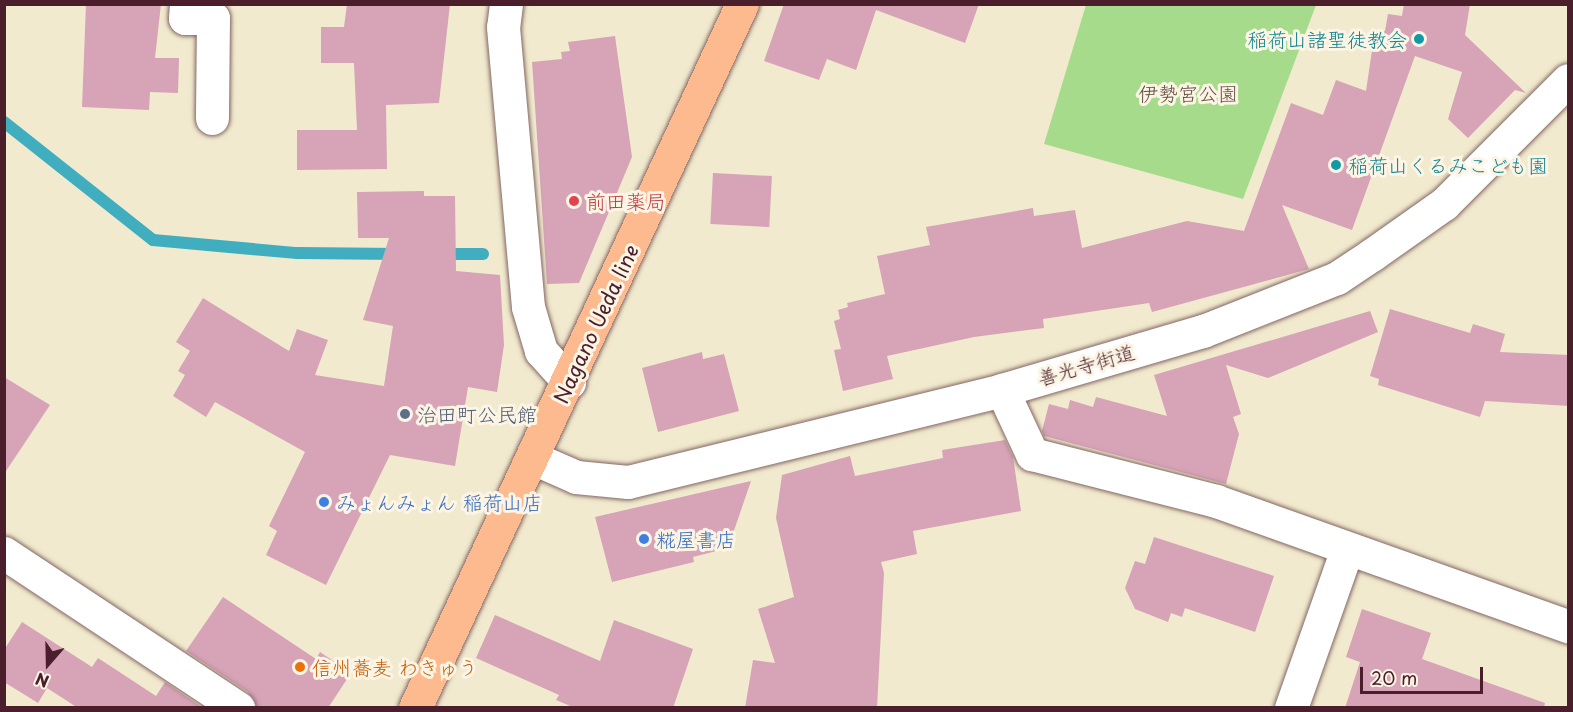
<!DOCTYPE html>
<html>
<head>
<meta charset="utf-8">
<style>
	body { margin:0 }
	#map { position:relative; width:1573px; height:712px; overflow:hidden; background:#f1eace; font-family:"Playpen Sans","Klee One",sans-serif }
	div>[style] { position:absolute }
	.green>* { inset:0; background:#a5db8b }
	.stream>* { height:12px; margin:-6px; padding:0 6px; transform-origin:6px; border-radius:6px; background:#41aec0 }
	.building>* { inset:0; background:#d6a3b7; transform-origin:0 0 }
	.roads { filter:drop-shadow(0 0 2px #846664) drop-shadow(0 0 2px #846664) }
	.minor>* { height:33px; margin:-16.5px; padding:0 16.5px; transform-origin:16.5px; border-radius:16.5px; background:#fff }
	.major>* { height:33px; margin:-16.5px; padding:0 16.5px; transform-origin:16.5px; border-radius:16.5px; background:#fcba8e }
	.dots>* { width:16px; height:16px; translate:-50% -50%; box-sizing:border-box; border:3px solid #fcf5e5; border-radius:50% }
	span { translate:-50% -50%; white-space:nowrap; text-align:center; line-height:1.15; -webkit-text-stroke:6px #fcf5e5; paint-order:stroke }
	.culture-label { font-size:20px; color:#0d838f }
	.right { translate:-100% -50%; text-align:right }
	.left { translate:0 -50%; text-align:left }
	.park-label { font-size:20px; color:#614e43 }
	.health-label { font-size:20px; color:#be3a42 }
	.street-label { font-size:20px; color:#4a1f2b }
	.service-label { font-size:20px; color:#4e5e75 }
	.shop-label { font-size:20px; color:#366cbe }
	.food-label { font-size:20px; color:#c56008 }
	.frame { position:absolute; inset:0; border:6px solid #4a1f2b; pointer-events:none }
	.north { position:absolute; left:18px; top:634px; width:60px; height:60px; -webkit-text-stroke:4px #fcf5e5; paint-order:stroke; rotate:200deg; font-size:16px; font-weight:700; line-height:24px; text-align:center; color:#4a1f2b }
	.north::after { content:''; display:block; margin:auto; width:21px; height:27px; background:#4a1f2b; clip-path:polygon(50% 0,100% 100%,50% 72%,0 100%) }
	.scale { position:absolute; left:1360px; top:667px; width:123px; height:27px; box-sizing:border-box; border:3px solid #4a1f2b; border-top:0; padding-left:8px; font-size:18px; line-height:21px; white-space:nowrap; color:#4a1f2b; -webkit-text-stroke:4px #fcf5e5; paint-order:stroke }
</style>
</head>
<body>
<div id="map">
	<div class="green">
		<div style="clip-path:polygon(1086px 5px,1316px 5px,1243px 199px,1044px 144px)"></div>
	</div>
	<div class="stream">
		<div style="left:4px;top:122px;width:190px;rotate:38.4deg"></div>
		<div style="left:153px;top:240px;width:145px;rotate:5.2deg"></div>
		<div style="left:297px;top:253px;width:103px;rotate:0.6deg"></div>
		<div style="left:442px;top:254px;width:41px"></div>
	</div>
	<div class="building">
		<div style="clip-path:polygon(86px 4px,161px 4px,155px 58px,179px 58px,178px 93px,150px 92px,149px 110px,82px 107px)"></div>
		<div style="clip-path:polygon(347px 4px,450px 4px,439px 103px,386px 105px,387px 169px,297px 170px,297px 130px,357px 130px,354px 63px,321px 63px,321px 27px,344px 27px)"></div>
		<div style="clip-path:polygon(784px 4px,979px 4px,965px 43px,876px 10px,856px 70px,827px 59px,819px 80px,764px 61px)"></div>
		<div style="clip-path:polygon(1404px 4px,1470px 4px,1465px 35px,1526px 93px,1515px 90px,1468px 138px,1448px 119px,1462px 72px,1415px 56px,1352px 230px,1282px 205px,1309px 269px,1152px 312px,1149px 303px,1043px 319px,1044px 328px,974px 337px,887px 356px,893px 379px,843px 391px,834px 350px,841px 349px,834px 321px,840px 319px,838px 310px,848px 307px,847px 303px,885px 294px,877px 256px,930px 245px,926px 227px,1033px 208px,1034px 216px,1075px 210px,1082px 248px,1187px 221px,1244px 231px,1291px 103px,1323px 115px,1336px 80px,1366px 91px,1375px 30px,1385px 31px,1388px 14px,1402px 16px)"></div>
		<div style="clip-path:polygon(615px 36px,632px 157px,579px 283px,547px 284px,532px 62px,562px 59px,561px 52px,570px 51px,568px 42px)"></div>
		<div style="left:713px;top:173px;width:59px;height:51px;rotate:3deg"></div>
		<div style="clip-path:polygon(424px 191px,424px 196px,455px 196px,456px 271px,500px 275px,504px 345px,497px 392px,468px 387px,455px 466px,390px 455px,326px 585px,266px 555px,277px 531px,269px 526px,305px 452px,215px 402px,206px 417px,173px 396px,185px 375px,178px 371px,190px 351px,176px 342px,203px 298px,289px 351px,297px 329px,328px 340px,315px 375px,384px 386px,393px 326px,363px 320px,389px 238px,358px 238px,357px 192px)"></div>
		<div style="clip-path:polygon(1390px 309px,1470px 333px,1473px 324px,1505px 334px,1500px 352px,1569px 355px,1569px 406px,1485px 401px,1480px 417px,1378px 385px,1379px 379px,1370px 376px)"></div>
		<div style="clip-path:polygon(1370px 311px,1378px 332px,1268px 378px,1226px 365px,1241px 414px,1233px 417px,1239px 434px,1226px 484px,1044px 436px,1042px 431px,1049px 404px,1068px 409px,1070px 400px,1093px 407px,1096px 397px,1167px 416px,1154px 375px)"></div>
		<div style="clip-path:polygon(702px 352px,703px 359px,724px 354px,739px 411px,658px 432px,642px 368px)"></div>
		<div style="clip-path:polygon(4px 377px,50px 405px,4px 474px)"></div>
		<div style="clip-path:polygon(1005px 440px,1013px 457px,1021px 511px,913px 531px,917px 554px,881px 562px,884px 573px,877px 708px,745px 708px,753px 660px,775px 663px,758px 609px,794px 597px,776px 518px,782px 475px,850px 456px,855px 476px,943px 458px,942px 450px)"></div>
		<div style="clip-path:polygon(751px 481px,728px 548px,693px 557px,694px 562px,612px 582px,595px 517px)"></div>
		<div style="clip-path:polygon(1154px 537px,1274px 576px,1255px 632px,1185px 608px,1182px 617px,1171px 613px,1168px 622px,1135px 609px,1125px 588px,1135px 561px,1145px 564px)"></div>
		<div style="clip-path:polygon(223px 597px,316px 659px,320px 652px,351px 673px,328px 708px,256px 708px,248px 692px,186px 651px)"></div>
		<div style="clip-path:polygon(1362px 609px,1431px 633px,1422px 659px,1545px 703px,1544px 708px,1345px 708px,1360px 662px,1346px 657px)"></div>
		<div style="clip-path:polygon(495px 615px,600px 661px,614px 620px,693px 649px,673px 708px,575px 708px,556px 700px,559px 695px,476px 658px)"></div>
		<div style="clip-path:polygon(22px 622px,92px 667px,98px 658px,156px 696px,165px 682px,203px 708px,78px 708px,47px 688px,38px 703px,4px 682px,4px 650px)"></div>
	</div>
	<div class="roads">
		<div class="minor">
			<div style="left:186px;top:4px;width:14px;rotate:94deg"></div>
			<div style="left:185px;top:18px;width:28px"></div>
			<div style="left:213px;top:18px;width:100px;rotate:90.6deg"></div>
			<div style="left:506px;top:4px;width:23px;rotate:97deg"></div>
			<div style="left:503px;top:27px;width:281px;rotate:84.9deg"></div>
			<div style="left:528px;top:307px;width:46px;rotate:73.5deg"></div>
			<div style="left:541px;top:351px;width:42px;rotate:47.9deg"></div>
			<div style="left:1002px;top:390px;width:71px;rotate:64.9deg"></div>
			<div style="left:1032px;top:454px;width:190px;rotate:14.3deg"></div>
			<div style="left:1216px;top:501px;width:374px;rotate:19.6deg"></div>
			<div style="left:533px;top:458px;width:47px;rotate:23.8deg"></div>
			<div style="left:576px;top:477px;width:52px;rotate:5.5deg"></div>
			<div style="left:628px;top:482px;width:385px;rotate:-13.8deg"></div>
			<div style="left:1002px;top:390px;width:209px;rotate:-16.4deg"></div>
			<div style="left:1203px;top:331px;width:144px;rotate:-21.6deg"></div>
			<div style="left:1337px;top:278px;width:43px;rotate:-33.7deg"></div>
			<div style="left:1373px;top:254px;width:87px;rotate:-35.2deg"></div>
			<div style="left:1444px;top:204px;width:175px;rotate:-45deg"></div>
			<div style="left:4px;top:553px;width:281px;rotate:33.5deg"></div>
			<div style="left:1291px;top:708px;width:169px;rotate:-70.6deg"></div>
		</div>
		<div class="major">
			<div style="left:415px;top:708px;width:776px;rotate:-65.09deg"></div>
		</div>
	</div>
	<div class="dots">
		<div style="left:1419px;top:39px;background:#0f9aa8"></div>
		<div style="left:1336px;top:165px;background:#0f9aa8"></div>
		<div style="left:574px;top:201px;background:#e0444e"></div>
		<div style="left:405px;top:414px;background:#5c6f8a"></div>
		<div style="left:324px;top:502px;background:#3f7fe0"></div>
		<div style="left:644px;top:539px;background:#3f7fe0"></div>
		<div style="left:300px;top:667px;background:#e8710a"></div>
	</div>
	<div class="culture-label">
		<span class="right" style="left:1407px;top:39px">稲荷山諸聖徒教会</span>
		<span class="left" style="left:1348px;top:165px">稲荷山くるみこども園</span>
	</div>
	<div class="park-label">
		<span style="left:1188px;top:93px">伊勢宮公園</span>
	</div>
	<div class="health-label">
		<span class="left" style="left:586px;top:201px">前田薬局</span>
	</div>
	<div class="street-label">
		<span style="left:596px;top:324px;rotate:-65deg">Nagano Ueda line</span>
		<span style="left:1086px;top:365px;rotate:-16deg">善光寺街道</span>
	</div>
	<div class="service-label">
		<span class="left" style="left:417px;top:414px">治田町公民館</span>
	</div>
	<div class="shop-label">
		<span class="left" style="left:336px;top:502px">みょんみょん 稲荷山店</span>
		<span class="left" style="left:656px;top:539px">糀屋書店</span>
	</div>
	<div class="food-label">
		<span class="left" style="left:312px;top:667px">信州蕎麦 わきゅう</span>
	</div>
	<div class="frame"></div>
	<div class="north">N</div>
	<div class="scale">20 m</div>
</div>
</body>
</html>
